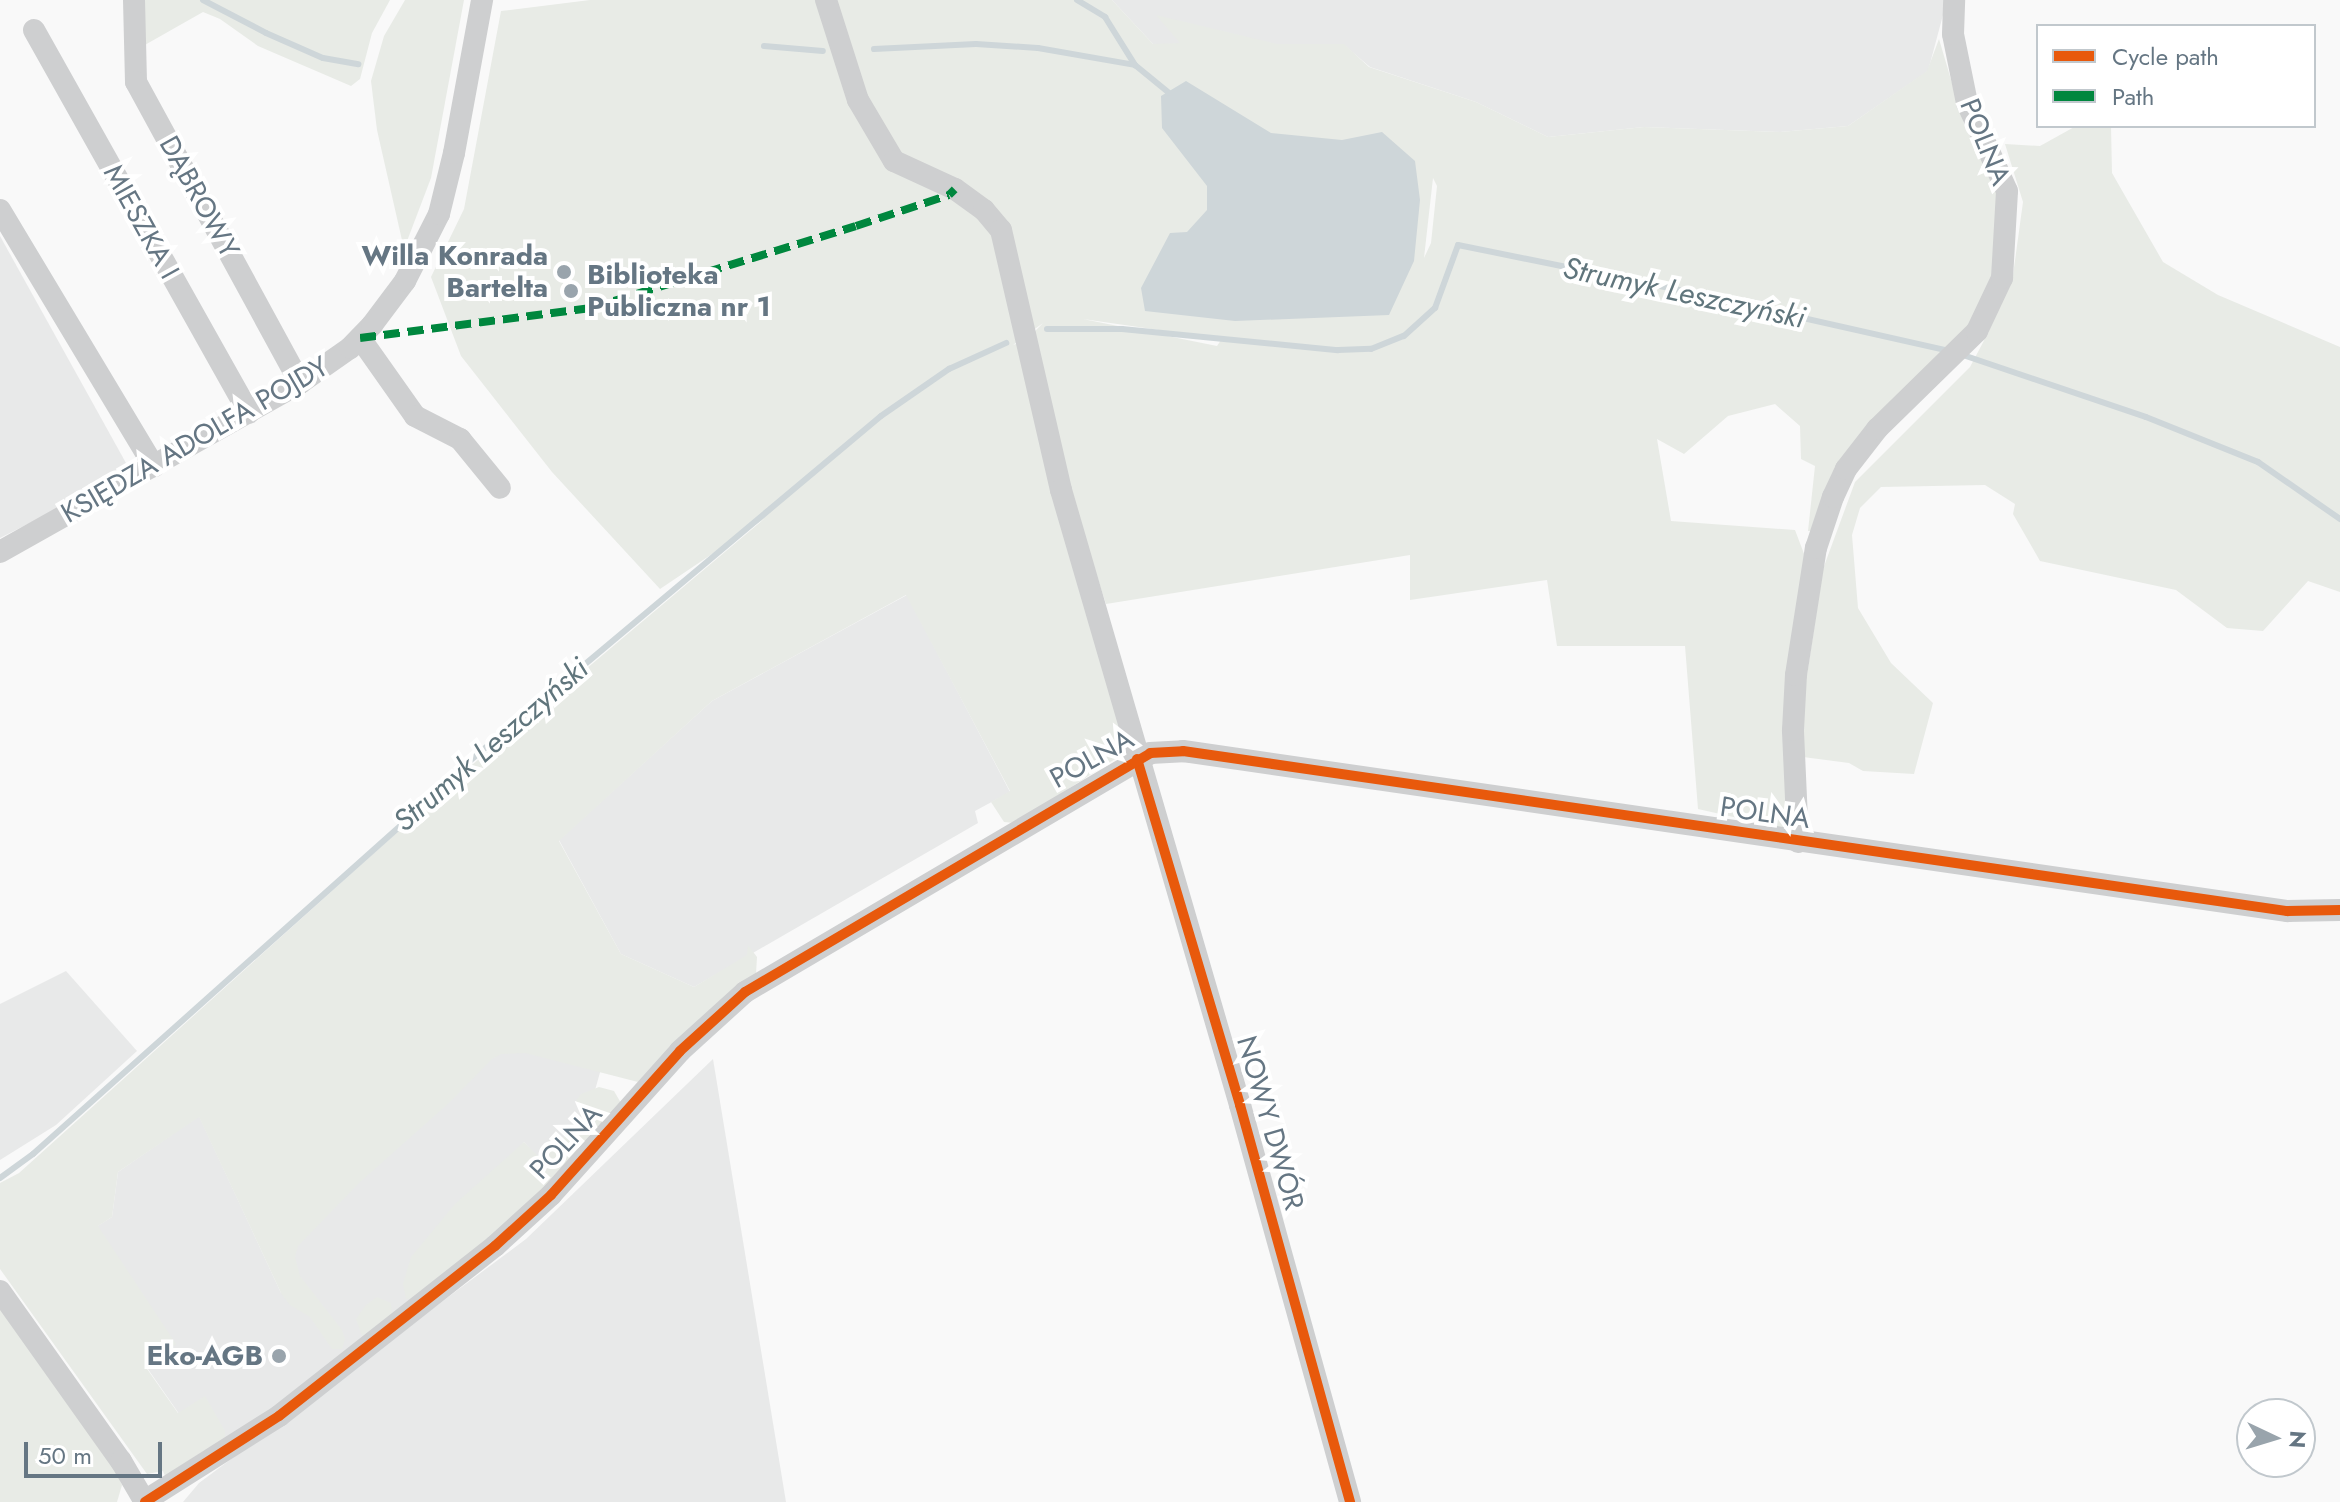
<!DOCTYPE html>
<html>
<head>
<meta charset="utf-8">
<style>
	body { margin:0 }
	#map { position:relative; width:2340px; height:1502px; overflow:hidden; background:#f9f9f9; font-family:Jost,sans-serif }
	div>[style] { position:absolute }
	.built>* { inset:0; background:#e8e9e9 }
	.green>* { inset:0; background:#e8ebe6 }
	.water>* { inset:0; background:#ced6d9 }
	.stream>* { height:6px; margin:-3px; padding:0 3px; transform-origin:3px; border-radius:3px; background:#ced6d9 }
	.minor>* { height:22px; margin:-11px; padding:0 11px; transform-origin:11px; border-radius:11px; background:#cecfd0 }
	.quiet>* { height:8px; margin-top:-4px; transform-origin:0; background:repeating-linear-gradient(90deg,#00873e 0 16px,transparent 0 24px) }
	.cycleway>* { height:10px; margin:-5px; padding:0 5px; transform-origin:5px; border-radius:5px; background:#e8590c }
	.dots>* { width:22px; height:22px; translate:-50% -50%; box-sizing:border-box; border:4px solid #fff; border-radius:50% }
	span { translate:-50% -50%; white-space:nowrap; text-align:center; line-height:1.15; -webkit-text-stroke:8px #fff; paint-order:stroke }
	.street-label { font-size:28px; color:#657683 }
	.poi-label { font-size:28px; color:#657683; font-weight:700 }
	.right { translate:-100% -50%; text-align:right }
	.left { translate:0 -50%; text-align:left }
	.water-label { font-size:30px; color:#60757c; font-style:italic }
	.legend { position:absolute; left:2036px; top:24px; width:280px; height:104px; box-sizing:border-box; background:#fff; border:2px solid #c1c8cd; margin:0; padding:10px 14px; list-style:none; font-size:24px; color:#657683 }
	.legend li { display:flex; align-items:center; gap:16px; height:40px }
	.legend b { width:40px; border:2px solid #c1c8cd }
	.north { position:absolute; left:2236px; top:1398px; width:80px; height:80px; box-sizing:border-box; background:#fff; border:2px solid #c1c8cd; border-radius:50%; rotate:94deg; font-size:22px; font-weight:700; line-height:32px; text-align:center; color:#657683 }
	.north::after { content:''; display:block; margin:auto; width:28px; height:36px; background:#99a4ac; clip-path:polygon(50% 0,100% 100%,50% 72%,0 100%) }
	.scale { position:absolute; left:24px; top:1442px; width:138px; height:36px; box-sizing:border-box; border:4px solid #657683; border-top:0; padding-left:10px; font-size:24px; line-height:28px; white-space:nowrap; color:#657683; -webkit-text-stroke:6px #fff; paint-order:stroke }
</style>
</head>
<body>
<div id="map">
	<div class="built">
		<div style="clip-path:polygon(1112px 0,1947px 0,1928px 71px,1848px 126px,1780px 132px,1644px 127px,1548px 137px,1476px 102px,1370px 67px,1344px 45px,1153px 44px)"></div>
		<div style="clip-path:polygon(0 236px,131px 472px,0 538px)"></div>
		<div style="clip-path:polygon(907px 595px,1010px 792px,975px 811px,978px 823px,694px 987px,621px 954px,559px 840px,712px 701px)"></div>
		<div style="clip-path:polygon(66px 971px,137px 1051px,56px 1125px,0 1160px,0 1004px)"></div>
		<div style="clip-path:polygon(518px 1045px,601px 1069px,588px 1115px,540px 1160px,524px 1142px,414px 1298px,309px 1385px,207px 1454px,143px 1362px,91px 1230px,112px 1217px,118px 1172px,199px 1116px,281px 1293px,276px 1254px,491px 1052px)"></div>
		<div style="clip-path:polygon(713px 1059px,786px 1502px,183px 1502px,199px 1483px,526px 1239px)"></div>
	</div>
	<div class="green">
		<div style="clip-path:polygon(136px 0,390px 0,372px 33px,360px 79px,351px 86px,258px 46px,220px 19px,203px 12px,136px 50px)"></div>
		<div style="clip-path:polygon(405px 0,464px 0,431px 178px,404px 249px,377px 130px,371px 81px,384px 36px)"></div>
		<div style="clip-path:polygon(evenodd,590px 0,1112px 0,1153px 44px,1180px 43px,1156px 15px,1277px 44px,1344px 44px,1369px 67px,1476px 102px,1548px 137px,1644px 127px,1780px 132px,1848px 126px,1927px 71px,1939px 39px,1965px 127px,1992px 177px,1999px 202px,1995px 261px,1988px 289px,1964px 334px,1911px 383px,1815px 531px,1808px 531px,1815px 466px,1801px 459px,1800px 426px,1775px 404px,1728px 416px,1684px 454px,1657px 439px,1671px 521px,1795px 530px,1806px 559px,1787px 829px,1698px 809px,1685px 646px,1557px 646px,1547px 580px,1410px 600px,1410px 555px,1106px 604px,1067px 483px,1032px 334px,1043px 323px,1013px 345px,1021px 342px,1126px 752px,1015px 823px,1004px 822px,991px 802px,1010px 791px,906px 595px,712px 701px,559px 841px,621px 954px,694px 987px,747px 955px,748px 945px,757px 957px,756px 974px,638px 1082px,525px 1053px,501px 1054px,492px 1059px,449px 1103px,359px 1183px,298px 1246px,295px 1257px,300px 1276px,342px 1330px,345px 1339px,342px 1349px,332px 1349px,310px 1317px,290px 1305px,281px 1293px,199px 1117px,118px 1172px,112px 1217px,98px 1226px,176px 1344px,145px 1366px,178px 1413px,205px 1396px,225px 1431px,225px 1437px,165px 1476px,163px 1471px,147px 1474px,0 1269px,0 1183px,19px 1173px,472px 765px,764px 519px,660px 589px,552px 472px,461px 356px,431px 277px,464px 209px,501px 11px,590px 0,1433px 178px,1437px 186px,1431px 243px,1424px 258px,1433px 178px,590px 0,1083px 319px,1221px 339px,1221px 340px,1217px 346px,1083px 319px)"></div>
		<div style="clip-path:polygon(2076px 126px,2111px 126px,2112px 173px,2163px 262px,2218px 295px,2340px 347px,2340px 592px,2308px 581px,2263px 631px,2227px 628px,2176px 590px,2040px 561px,2013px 514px,2015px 504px,1985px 485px,1881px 487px,1860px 508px,1852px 535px,1858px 608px,1891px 663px,1933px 703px,1914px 774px,1863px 771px,1849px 763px,1803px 757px,1802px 708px,1823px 569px,1855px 482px,1970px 367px,1988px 333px,2013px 275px,2023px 202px,2005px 144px,2040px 146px)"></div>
		<div style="clip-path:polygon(599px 1087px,614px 1091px,621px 1103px,519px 1214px,414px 1298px,406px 1299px,403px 1284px,411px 1257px,455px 1204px,524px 1142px,541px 1159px,588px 1115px,576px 1101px,581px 1094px)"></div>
		<div style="clip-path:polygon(377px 1297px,391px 1303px,392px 1316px,362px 1336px,356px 1319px,366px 1305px)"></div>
		<div style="clip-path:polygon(0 1308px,103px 1443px,122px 1485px,117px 1502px,0 1502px)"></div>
	</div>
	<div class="water">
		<div style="clip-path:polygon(1186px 81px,1271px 133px,1342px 140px,1382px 132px,1415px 161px,1420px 200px,1414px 261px,1389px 315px,1235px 321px,1145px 311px,1141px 288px,1170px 233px,1187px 232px,1207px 210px,1207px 186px,1162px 128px,1161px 96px)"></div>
	</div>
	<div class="stream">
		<div style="left:203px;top:0;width:71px;rotate:27.6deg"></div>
		<div style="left:266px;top:33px;width:62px;rotate:23.7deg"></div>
		<div style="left:323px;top:58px;width:36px;rotate:10deg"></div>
		<div style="left:1077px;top:0;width:33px;rotate:31deg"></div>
		<div style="left:1105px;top:17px;width:57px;rotate:58deg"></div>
		<div style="left:1135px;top:65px;width:43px;rotate:39.3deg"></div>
		<div style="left:764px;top:46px;width:59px;rotate:4.8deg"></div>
		<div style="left:874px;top:49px;width:102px;rotate:-2.8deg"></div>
		<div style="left:976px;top:44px;width:62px;rotate:3.7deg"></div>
		<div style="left:1038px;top:48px;width:98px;rotate:9.9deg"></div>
		<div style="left:1047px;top:329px;width:75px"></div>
		<div style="left:1122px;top:329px;width:217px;rotate:5.6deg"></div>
		<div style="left:1338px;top:350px;width:33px;rotate:-2deg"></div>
		<div style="left:1371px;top:349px;width:35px;rotate:-22deg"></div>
		<div style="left:1404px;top:336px;width:42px;rotate:-42.1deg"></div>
		<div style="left:1435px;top:308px;width:67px;rotate:-69.9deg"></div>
		<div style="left:1458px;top:245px;width:216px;rotate:11.5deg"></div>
		<div style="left:1670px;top:288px;width:286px;rotate:12.7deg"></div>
		<div style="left:1960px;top:354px;width:196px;rotate:18.7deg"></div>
		<div style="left:2146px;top:417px;width:121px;rotate:21.9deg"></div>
		<div style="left:2258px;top:462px;width:100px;rotate:34.8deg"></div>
		<div style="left:0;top:1178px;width:41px;rotate:-36deg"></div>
		<div style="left:33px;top:1154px;width:540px;rotate:-41.77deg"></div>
		<div style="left:436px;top:794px;width:35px;rotate:-46deg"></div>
		<div style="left:460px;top:769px;width:549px;rotate:-39.98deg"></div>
		<div style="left:881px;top:416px;width:83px;rotate:-34.7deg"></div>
		<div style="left:949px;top:369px;width:63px;rotate:-24.5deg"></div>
	</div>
	<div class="minor">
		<div style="left:134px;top:0;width:82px;rotate:88.6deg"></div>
		<div style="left:136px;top:82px;width:343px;rotate:61.4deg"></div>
		<div style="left:826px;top:0;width:105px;rotate:72.3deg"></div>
		<div style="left:858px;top:100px;width:71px;rotate:59.5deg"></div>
		<div style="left:894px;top:161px;width:67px;rotate:24.7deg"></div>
		<div style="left:955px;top:189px;width:36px;rotate:36deg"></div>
		<div style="left:984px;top:210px;width:26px;rotate:50deg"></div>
		<div style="left:1001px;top:230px;width:267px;rotate:77deg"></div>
		<div style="left:1061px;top:490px;width:641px;rotate:73.77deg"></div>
		<div style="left:1240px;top:1105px;width:412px;rotate:74.5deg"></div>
		<div style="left:34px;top:30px;width:439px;rotate:60.7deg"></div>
		<div style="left:0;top:210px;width:299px;rotate:59deg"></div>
		<div style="left:360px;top:338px;width:95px;rotate:54.8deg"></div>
		<div style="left:415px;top:416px;width:51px;rotate:27.1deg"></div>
		<div style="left:460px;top:439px;width:63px;rotate:50.8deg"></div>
		<div style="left:0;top:552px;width:344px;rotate:-29.4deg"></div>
		<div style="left:300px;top:383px;width:61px;rotate:-35deg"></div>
		<div style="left:350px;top:348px;width:32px;rotate:-46deg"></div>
		<div style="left:372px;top:325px;width:55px;rotate:-53.1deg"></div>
		<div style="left:405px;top:281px;width:75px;rotate:-63.1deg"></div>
		<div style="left:439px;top:214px;width:63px;rotate:-76.2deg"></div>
		<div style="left:454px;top:153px;width:156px;rotate:-79.6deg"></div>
		<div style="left:1798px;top:842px;width:112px;rotate:-92.6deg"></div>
		<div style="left:1793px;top:730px;width:55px;rotate:-86.9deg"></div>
		<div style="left:1796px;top:675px;width:129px;rotate:-81.1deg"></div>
		<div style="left:1816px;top:548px;width:54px;rotate:-71.6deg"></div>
		<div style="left:1833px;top:497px;width:31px;rotate:-65deg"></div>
		<div style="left:1846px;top:469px;width:51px;rotate:-52.2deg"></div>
		<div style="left:1877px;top:429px;width:140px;rotate:-44.4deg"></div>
		<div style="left:1977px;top:331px;width:59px;rotate:-64.7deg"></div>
		<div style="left:2002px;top:278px;width:87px;rotate:-86.7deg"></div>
		<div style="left:2007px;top:191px;width:97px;rotate:-114.4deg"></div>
		<div style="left:1967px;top:103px;width:70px;rotate:-101.5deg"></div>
		<div style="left:1953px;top:34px;width:34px;rotate:-88deg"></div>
		<div style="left:0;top:1291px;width:209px;rotate:54.6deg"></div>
		<div style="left:121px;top:1461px;width:48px;rotate:59.7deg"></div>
		<div style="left:143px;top:1502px;width:161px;rotate:-32.3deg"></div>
		<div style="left:279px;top:1416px;width:275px;rotate:-38.2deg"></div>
		<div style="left:495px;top:1246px;width:76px;rotate:-42.3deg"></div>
		<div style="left:551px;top:1195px;width:193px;rotate:-48.1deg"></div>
		<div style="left:680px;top:1051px;width:88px;rotate:-42.2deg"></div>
		<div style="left:745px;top:992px;width:470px;rotate:-30.5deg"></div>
		<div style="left:1150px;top:753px;width:33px;rotate:-3deg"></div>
		<div style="left:1183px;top:751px;width:1116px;rotate:8.25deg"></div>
		<div style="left:2287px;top:911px;width:53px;rotate:-1.1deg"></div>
	</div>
	<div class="quiet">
		<div style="left:360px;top:338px;width:233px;rotate:-7.4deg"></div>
		<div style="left:591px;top:308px;width:277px;rotate:-17.2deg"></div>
		<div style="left:856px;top:226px;width:98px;rotate:-18.4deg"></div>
		<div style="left:949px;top:195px;width:8px;rotate:-45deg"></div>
	</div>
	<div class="cycleway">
		<div style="left:1137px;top:759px;width:361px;rotate:73.4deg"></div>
		<div style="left:1240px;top:1105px;width:412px;rotate:74.5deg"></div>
		<div style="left:145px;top:1502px;width:159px;rotate:-32.7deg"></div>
		<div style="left:279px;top:1416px;width:275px;rotate:-38.2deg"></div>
		<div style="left:495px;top:1246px;width:76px;rotate:-42.3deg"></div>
		<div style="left:551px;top:1195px;width:193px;rotate:-48.1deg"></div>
		<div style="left:680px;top:1051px;width:88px;rotate:-42.2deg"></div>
		<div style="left:745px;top:992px;width:470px;rotate:-30.5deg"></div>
		<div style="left:1150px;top:753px;width:33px;rotate:-3deg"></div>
		<div style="left:1183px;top:751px;width:1116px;rotate:8.25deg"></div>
		<div style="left:2287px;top:911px;width:53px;rotate:-1.1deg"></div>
	</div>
	<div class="dots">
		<div style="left:564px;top:272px;background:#99a4ac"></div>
		<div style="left:571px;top:291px;background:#99a4ac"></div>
		<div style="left:279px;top:1356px;background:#99a4ac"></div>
	</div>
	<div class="street-label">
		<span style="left:1985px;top:142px;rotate:68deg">POLNA</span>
		<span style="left:199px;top:197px;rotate:61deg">DĄBROWY</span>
		<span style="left:141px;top:222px;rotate:61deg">MIESZKA I</span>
		<span style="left:195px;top:440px;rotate:-30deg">KSIĘDZA ADOLFA POJDY</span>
		<span style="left:1092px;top:759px;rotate:-29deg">POLNA</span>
		<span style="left:1765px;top:813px;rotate:8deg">POLNA</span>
		<span style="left:1270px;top:1123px;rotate:74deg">NOWY DWÓR</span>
		<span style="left:566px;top:1142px;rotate:-47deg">POLNA</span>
	</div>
	<div class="poi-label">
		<span class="right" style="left:548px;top:272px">Willa Konrada<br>Bartelta</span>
		<span class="left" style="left:587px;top:291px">Biblioteka<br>Publiczna nr 1</span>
		<span class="right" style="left:263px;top:1356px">Eko-AGB</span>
	</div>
	<div class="water-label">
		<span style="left:1684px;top:293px;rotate:12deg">Strumyk Leszczyński</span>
		<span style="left:491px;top:745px;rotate:-41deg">Strumyk Leszczyński</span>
	</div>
	<ul class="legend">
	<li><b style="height:10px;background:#e8590c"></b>Cycle path</li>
	<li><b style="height:10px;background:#00873e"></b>Path</li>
	</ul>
	<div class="north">N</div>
	<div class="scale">50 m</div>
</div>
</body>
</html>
